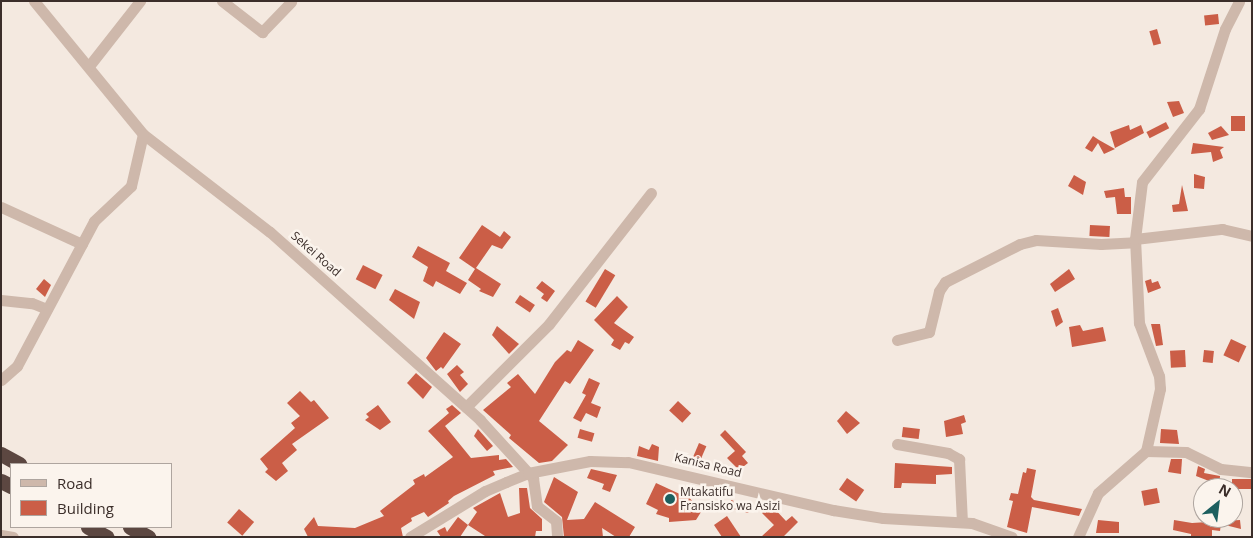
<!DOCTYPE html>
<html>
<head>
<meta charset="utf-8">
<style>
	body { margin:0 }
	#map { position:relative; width:1253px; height:538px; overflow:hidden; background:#f4e9e0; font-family:"Open Sans",sans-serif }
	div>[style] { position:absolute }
	.building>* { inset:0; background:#cb5e47; transform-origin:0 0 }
	.minor>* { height:11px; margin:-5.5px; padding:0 5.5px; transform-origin:5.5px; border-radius:5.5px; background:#ceb8ab }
	.highway>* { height:15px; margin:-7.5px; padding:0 7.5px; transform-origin:7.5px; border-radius:7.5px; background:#5c4741 }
	.dots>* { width:14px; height:14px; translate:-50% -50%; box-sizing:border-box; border:2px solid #fbf4ed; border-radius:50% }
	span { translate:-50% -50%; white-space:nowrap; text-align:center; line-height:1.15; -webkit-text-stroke:5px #fbf4ed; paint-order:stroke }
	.street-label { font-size:12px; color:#3b2e2a }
	.poi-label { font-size:12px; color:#3b2e2a }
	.left { translate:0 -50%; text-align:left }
	.frame { position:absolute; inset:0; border:2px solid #3b2e2a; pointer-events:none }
	.legend { position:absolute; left:10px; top:463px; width:162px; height:65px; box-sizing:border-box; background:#fbf4ed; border:1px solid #aea59f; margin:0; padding:6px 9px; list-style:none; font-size:15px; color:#3b2e2a }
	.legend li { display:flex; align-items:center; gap:10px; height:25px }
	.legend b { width:25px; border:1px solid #aea59f }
	.north { position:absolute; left:1193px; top:478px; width:50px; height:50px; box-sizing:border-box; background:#fbf4ed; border:1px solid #aea59f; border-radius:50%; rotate:29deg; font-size:14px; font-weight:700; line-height:20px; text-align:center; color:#3b2e2a }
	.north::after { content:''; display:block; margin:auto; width:18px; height:22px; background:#1d5f5f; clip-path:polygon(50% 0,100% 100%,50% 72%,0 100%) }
</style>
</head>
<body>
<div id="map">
	<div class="building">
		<div style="left:1218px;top:14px;width:10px;height:14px;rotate:84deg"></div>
		<div style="left:1157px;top:29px;width:15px;height:8px;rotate:74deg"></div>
		<div style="clip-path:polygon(1179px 101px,1184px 113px,1173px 117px,1167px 102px)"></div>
		<div style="left:1231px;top:116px;width:14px;height:15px"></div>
		<div style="left:1166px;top:122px;width:7px;height:22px;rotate:63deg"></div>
		<div style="clip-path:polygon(1129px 125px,1130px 130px,1141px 125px,1144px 133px,1115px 148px,1110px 132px)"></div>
		<div style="clip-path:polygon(1221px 126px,1229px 135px,1212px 140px,1208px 133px)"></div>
		<div style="clip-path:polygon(1093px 136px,1099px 140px,1115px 149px,1104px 154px,1098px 143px,1092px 152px,1085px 148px)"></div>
		<div style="clip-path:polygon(1193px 143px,1224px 147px,1220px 150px,1223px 158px,1213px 162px,1211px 152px,1191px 154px)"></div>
		<div style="clip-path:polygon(1194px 174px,1205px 177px,1204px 189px,1194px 188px)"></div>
		<div style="clip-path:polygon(1074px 175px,1086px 182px,1083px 195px,1068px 186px)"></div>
		<div style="clip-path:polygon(1182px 185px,1188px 211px,1173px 212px,1172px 205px,1179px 204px)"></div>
		<div style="clip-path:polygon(1124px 188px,1125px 197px,1131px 197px,1131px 214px,1117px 214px,1115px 197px,1106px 198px,1104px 191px)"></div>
		<div style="clip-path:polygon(482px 225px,500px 237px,504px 231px,511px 237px,502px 249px,492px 245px,476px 268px,501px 284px,493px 297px,479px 291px,481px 289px,468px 280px,475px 269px,459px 258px)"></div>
		<div style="left:1090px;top:225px;width:20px;height:11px;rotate:3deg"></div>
		<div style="clip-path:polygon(418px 246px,450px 263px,446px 271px,467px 283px,460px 294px,436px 281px,433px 287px,423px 281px,428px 267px,412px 257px)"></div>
		<div style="left:363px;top:265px;width:22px;height:16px;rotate:27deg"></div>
		<div style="left:605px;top:269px;width:12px;height:38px;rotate:31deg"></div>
		<div style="clip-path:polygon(1069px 269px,1075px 279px,1055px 292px,1050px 284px)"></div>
		<div style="clip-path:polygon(44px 279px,51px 285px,45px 297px,36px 289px)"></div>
		<div style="clip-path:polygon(1151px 279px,1152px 283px,1158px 281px,1161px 288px,1148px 293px,1145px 281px)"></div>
		<div style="clip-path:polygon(542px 281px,555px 291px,547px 302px,541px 298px,544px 294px,536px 288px)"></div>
		<div style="clip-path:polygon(395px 289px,420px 302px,414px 319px,389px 300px)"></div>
		<div style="left:520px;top:295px;width:18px;height:9px;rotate:34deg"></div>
		<div style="clip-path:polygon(617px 296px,628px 307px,614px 323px,634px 337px,629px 344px,625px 342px,620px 350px,611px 345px,614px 340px,594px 320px)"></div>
		<div style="clip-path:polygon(1058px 308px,1063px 322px,1056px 327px,1051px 311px)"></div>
		<div style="clip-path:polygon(1151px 324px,1160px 324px,1163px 345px,1156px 346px)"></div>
		<div style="clip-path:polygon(1080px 325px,1083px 331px,1103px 327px,1106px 341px,1072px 347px,1069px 327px)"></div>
		<div style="clip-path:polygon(497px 326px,519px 344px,509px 354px,492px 335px)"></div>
		<div style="clip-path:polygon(444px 332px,461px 344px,443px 369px,441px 367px,436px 371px,426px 358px)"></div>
		<div style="left:1231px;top:339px;width:17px;height:18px;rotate:25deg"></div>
		<div style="clip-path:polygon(578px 340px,594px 350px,570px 384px,565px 381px,539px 421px,568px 445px,552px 461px,539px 463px,509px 438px,511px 435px,483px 410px,511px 387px,507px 383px,518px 374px,535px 394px,555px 362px,567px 350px,571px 352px)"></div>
		<div style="left:1185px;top:350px;width:17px;height:15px;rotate:87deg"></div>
		<div style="left:1204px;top:350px;width:10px;height:12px;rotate:6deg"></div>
		<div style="clip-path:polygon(457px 365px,464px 372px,460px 375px,468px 384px,460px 392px,447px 374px)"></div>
		<div style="clip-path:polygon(416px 373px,432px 387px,423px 399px,407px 383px)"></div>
		<div style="clip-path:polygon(589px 378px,600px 383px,591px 403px,601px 407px,597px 418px,586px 413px,581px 422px,573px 418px,586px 395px,582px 393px)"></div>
		<div style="clip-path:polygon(300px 391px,311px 402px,314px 400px,329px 418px,292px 444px,297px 450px,282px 463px,288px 471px,276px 481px,265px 472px,268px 469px,260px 459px,295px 428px,291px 423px,300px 416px,287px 403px)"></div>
		<div style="left:678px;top:401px;width:18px;height:13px;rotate:43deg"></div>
		<div style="clip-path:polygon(378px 405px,391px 422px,380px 430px,365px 420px,369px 417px,366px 414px)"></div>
		<div style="clip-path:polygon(452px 405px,461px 413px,445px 426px,471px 458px,499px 455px,499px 460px,506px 459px,513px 467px,493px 471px,495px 475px,454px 496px,448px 501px,449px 503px,428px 517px,424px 512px,411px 518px,412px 521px,401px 528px,403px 537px,308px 537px,304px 529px,314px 517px,318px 526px,355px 528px,384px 516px,380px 511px,415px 484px,413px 480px,424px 474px,425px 477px,453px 457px,428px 431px,449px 413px,446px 409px)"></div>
		<div style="clip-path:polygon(846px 411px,860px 423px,847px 434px,837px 421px)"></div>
		<div style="clip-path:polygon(964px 415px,966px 422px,961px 424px,963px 434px,946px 437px,944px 421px)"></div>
		<div style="left:903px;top:427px;width:17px;height:10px;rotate:7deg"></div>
		<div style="clip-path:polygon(478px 429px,493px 446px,487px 451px,474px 436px)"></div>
		<div style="left:580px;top:429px;width:15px;height:9px;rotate:16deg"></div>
		<div style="clip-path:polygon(1161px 429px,1177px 430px,1179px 444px,1160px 443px)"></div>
		<div style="clip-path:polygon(725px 430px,746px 452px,742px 456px,748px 463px,739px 470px,727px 458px,735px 451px,720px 435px)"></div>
		<div style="left:699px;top:443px;width:8px;height:19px;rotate:23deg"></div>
		<div style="clip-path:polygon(652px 444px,659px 447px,658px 461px,637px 456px,639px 446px,649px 450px)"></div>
		<div style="clip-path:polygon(1171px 459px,1182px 459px,1181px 474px,1168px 472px)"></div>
		<div style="clip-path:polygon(895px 463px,952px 467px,952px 474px,936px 475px,936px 484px,902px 483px,901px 488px,894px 488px)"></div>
		<div style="clip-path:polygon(1198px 466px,1205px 469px,1204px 473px,1220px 476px,1219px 488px,1209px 488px,1209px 481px,1196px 476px)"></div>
		<div style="clip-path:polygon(1027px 468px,1036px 470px,1031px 497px,1034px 500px,1082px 509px,1079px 516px,1032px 507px,1027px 533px,1007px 527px,1013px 501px,1009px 500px,1011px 493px,1018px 494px,1023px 472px,1026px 473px)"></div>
		<div style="clip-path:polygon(591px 469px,617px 475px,610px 492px,602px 489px,604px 484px,587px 478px)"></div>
		<div style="clip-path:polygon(554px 477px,578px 492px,567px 520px,584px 519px,595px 502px,635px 527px,629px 537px,616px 537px,602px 528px,603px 537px,564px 537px,562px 517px,544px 502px)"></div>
		<div style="left:847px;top:478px;width:21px;height:14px;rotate:35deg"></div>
		<div style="left:1252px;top:479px;width:10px;height:20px;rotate:90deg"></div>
		<div style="clip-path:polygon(656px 483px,682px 495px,684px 491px,701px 512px,696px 520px,669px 522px,669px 518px,656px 514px,658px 510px,646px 504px)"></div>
		<div style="clip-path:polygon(519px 488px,527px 488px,530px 508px,542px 519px,542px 531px,536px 531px,535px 537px,485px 536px,468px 525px,477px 512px,473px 508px,500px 493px,508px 517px,520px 513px)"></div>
		<div style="left:1157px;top:488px;width:15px;height:16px;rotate:79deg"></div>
		<div style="left:731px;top:500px;width:20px;height:8px;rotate:15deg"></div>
		<div style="clip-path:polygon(771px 505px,786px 521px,792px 516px,798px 522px,783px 537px,761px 537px,774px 525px,762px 513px)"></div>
		<div style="left:239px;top:509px;width:20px;height:18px;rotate:41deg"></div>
		<div style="clip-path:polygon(727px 516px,741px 537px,722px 537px,714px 525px)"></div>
		<div style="clip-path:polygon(458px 517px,468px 525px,460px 537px,441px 537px,437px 531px,445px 527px,447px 532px)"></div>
		<div style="clip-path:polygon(1098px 520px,1119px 522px,1119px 533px,1096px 533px)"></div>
		<div style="clip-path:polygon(1174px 520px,1192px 523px,1240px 520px,1241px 529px,1221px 524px,1220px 531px,1212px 530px,1212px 536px,1191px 537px,1191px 534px,1173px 530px)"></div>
	</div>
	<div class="minor">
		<div style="left:34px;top:1px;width:172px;rotate:50.7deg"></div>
		<div style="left:143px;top:134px;width:160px;rotate:37.7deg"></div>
		<div style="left:270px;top:232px;width:282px;rotate:41.8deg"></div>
		<div style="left:480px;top:420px;width:79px;rotate:47.6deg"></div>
		<div style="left:533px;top:478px;width:28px;rotate:82deg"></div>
		<div style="left:537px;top:506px;width:24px;rotate:38deg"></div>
		<div style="left:556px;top:521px;width:16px;rotate:86deg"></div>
		<div style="left:222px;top:1px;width:51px;rotate:37.8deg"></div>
		<div style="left:262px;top:32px;width:42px;rotate:-46deg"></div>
		<div style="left:89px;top:66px;width:83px;rotate:-51.9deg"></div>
		<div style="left:1px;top:207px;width:89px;rotate:24.6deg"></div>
		<div style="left:1135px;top:239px;width:88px;rotate:-6.6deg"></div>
		<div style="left:1222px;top:229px;width:31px;rotate:13deg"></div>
		<div style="left:1px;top:300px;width:31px;rotate:6deg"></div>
		<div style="left:32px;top:303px;width:16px;rotate:22deg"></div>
		<div style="left:897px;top:340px;width:33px;rotate:-14deg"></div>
		<div style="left:929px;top:332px;width:42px;rotate:-76.3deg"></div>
		<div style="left:939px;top:291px;width:11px;rotate:-56deg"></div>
		<div style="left:945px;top:282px;width:84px;rotate:-26.9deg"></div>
		<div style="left:1020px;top:244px;width:16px;rotate:-14deg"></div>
		<div style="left:1036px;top:240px;width:65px;rotate:3.5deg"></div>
		<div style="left:1101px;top:244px;width:34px;rotate:-3deg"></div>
		<div style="left:1px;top:380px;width:21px;rotate:-41deg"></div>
		<div style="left:17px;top:366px;width:164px;rotate:-62deg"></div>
		<div style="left:94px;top:221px;width:51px;rotate:-43.4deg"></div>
		<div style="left:131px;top:186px;width:53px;rotate:-77deg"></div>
		<div style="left:466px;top:407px;width:117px;rotate:-45deg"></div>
		<div style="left:549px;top:324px;width:166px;rotate:-52.1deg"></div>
		<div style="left:897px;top:444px;width:52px;rotate:10deg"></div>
		<div style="left:948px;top:453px;width:13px;rotate:29deg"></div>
		<div style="left:959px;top:459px;width:63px;rotate:87.3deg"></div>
		<div style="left:1146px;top:451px;width:40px;rotate:1.4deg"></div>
		<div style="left:1186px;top:452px;width:39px;rotate:26deg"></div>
		<div style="left:1221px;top:469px;width:31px;rotate:6deg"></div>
		<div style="left:1px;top:535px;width:12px;rotate:9deg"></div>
		<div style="left:410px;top:537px;width:88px;rotate:-31.5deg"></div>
		<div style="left:485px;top:491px;width:23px;rotate:-23deg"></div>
		<div style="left:506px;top:482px;width:24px;rotate:-22deg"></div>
		<div style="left:528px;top:473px;width:63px;rotate:-11deg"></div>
		<div style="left:590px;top:461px;width:38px;rotate:2deg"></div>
		<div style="left:628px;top:462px;width:211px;rotate:13.2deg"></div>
		<div style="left:833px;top:510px;width:51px;rotate:9.1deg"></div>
		<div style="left:883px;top:518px;width:89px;rotate:3.2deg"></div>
		<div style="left:972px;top:523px;width:42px;rotate:19.3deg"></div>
		<div style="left:1078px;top:537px;width:48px;rotate:-65.6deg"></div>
		<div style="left:1098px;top:493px;width:64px;rotate:-41.2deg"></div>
		<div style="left:1146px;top:451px;width:64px;rotate:-77.3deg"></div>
		<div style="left:1160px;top:389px;width:13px;rotate:-94deg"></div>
		<div style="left:1159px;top:376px;width:57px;rotate:-110.7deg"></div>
		<div style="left:1139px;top:323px;width:84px;rotate:-92.7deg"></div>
		<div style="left:1135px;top:239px;width:57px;rotate:-83deg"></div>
		<div style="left:1142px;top:182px;width:93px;rotate:-52deg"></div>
		<div style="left:1199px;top:109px;width:84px;rotate:-72deg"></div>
		<div style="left:1225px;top:29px;width:31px;rotate:-63deg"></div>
	</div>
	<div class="highway">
		<div style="left:1px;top:454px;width:21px;rotate:29deg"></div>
		<div style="left:1px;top:481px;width:11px;rotate:27deg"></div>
		<div style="left:88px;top:527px;width:21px;rotate:28deg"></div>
		<div style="left:130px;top:527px;width:21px;rotate:29deg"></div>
	</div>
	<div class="dots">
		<div style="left:670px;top:499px;background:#1d5f5f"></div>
	</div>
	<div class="street-label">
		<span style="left:316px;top:254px;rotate:41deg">Sekei Road</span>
		<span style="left:708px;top:465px;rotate:14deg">Kanisa Road</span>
	</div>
	<div class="poi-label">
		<span class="left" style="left:680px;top:499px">Mtakatifu<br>Fransisko wa Asizi</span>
	</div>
	<div class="frame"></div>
	<ul class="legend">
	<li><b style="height:6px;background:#ceb8ab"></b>Road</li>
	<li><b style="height:14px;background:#cb5e47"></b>Building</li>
	</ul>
	<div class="north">N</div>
</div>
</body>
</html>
